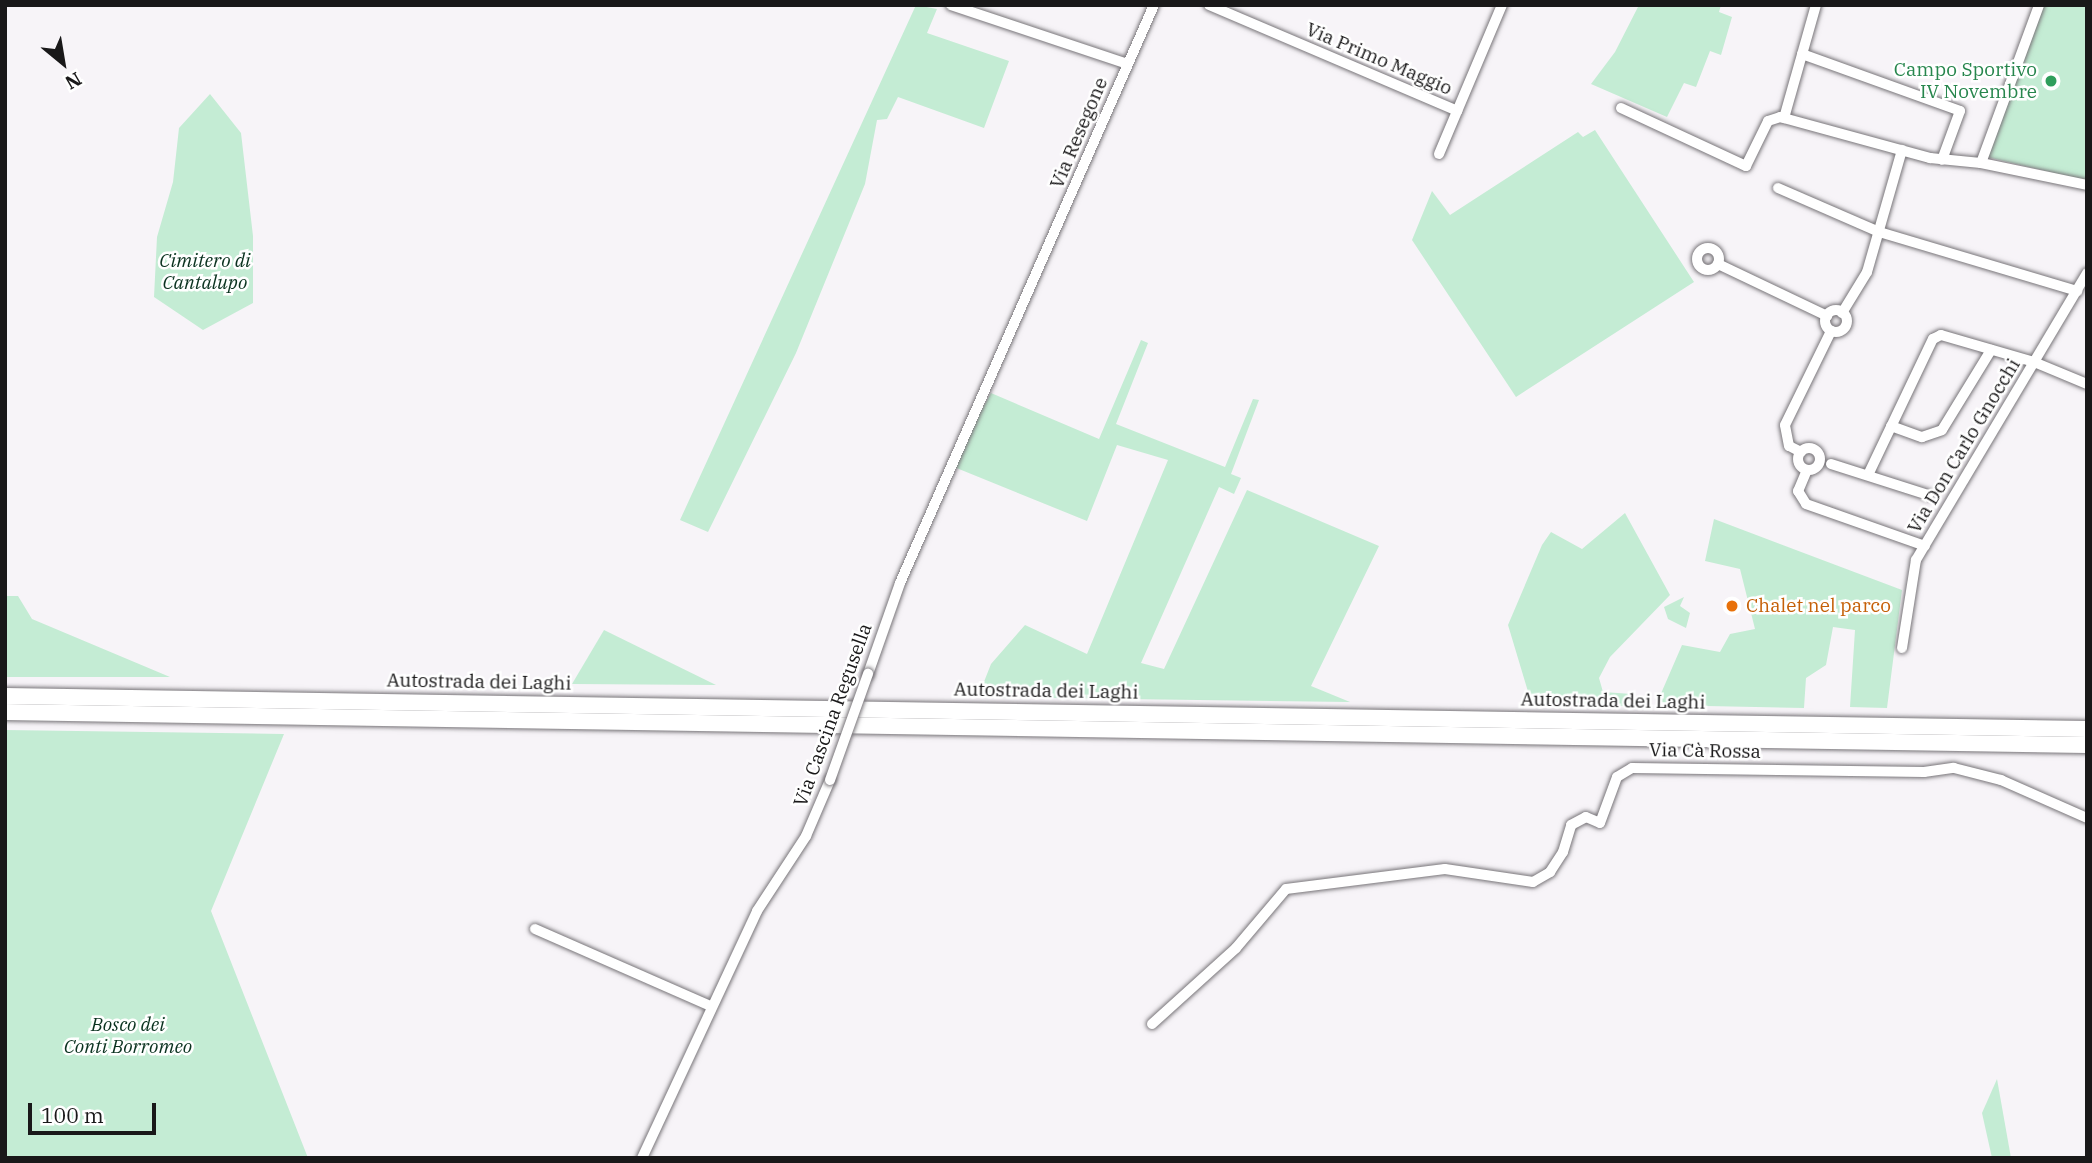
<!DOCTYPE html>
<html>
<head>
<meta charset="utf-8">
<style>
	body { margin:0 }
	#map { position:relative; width:2092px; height:1163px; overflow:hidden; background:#f7f4f8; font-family:"IBM Plex Serif",serif }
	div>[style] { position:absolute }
	.green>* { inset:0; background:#c4ecd4 }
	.roads { filter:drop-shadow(0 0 2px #787579) drop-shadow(0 0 2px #787579) }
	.minor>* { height:10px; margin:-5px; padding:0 5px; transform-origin:5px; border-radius:5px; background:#fff }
	.minor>.ring { margin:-5px; padding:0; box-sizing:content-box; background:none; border:10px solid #fff; border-radius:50% }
	.highway>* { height:16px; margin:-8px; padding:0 8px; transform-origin:8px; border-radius:8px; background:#fff }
	.bridges { filter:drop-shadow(0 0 2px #787579) drop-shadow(0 0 2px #787579) }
	.minor-bridge>* { height:10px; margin:-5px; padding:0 5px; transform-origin:5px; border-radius:5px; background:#fff }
	.dots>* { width:19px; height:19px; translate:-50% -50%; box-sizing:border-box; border:4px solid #fff; border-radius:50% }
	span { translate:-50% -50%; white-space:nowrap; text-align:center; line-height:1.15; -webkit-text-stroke:5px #fff; paint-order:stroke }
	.street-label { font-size:19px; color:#191819 }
	.leisure-label { font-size:19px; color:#27864d }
	.right { translate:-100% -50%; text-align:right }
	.park-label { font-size:19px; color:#0a321f; font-style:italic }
	.food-label { font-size:19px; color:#c56008 }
	.left { translate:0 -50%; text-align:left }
	.frame { position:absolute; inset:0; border:7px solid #191819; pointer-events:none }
	.north { position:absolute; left:28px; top:28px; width:70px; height:70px; -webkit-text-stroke:5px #fff; paint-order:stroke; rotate:150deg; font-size:19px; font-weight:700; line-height:28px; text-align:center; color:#191819 }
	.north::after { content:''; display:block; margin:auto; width:24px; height:32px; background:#191819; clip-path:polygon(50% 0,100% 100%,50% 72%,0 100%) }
	.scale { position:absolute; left:28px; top:1103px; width:128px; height:32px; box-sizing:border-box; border:4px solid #191819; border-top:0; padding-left:9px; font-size:21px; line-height:24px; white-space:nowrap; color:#191819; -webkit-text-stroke:5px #fff; paint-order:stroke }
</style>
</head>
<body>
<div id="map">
	<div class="green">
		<div style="clip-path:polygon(916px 5px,937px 9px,927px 33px,1009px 61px,984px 128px,898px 97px,887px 119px,877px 120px,865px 184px,796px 353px,708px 532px,680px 520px)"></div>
		<div style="clip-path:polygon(1639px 5px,1721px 5px,1719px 12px,1732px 17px,1721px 55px,1710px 51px,1696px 87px,1684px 83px,1667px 117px,1591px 84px,1615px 52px)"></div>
		<div style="clip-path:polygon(2044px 5px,2087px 5px,2087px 181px,1987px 157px)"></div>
		<div style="clip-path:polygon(210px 94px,241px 133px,253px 236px,253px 303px,203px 330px,154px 297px,157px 237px,173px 182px,179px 128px)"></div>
		<div style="clip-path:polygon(1595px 130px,1694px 282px,1516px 397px,1412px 240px,1432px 191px,1450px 215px,1578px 132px,1583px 137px)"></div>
		<div style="clip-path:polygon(1141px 340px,1148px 343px,1116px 424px,1225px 467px,1253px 399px,1259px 400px,1231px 474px,1241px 478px,1234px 494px,1219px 487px,1141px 663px,1164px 669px,1247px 490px,1379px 546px,1311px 686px,1350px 702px,978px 697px,991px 664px,1025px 625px,1087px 654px,1168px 460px,1117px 445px,1087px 521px,954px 467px,973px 425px,991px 393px,1099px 439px)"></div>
		<div style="clip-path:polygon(1625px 513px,1670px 595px,1610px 657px,1599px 678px,1603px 692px,1632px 694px,1632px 706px,1532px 705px,1508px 625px,1542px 545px,1551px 532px,1582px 549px)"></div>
		<div style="clip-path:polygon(1714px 519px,1902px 590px,1887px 708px,1850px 707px,1855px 630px,1833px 627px,1826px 665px,1806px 678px,1804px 708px,1656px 705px,1682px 645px,1720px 652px,1730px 634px,1755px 629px,1740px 569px,1705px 561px)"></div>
		<div style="clip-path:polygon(5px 596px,18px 596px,32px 619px,170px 677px,5px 677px)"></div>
		<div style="clip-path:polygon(1684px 597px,1680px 606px,1690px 613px,1686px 628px,1668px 619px,1664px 607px)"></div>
		<div style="clip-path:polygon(604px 630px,716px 685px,572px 684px)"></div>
		<div style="clip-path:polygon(5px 730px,284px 734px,211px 911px,308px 1158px,5px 1158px)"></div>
		<div style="clip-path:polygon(1997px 1079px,2011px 1158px,1992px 1158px,1982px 1113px)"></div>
	</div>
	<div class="roads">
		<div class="minor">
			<div style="left:951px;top:5px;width:186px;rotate:18.5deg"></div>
			<div style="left:1209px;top:5px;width:270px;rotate:23.1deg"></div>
			<div style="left:1802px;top:54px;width:168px;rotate:19.8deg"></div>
			<div style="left:1960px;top:111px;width:52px;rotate:110.2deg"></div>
			<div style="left:1621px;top:108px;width:138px;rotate:24.9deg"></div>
			<div style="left:1746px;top:166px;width:50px;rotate:-63.9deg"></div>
			<div style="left:1768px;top:121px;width:13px;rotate:-18deg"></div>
			<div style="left:1780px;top:117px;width:156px;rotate:15.3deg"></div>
			<div style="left:1930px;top:158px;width:51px;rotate:5.6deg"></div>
			<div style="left:1981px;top:163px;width:108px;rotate:11.7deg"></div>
			<div style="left:1784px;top:118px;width:117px;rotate:-74.2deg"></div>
			<div style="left:1439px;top:154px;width:162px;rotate:-67.1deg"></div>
			<div style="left:1981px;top:163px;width:168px;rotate:-69.8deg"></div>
			<div style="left:1778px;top:188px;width:110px;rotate:23.5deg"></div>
			<div style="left:1879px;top:232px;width:207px;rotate:16.6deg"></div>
			<div class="ring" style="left:1697px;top:248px;width:12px;height:12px"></div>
			<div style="left:1718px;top:264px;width:121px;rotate:25.5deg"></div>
			<div class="ring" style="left:1825px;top:310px;width:12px;height:12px"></div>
			<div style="left:1842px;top:313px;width:48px;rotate:-58.6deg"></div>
			<div style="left:1867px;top:272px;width:127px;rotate:-74deg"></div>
			<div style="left:1891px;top:426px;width:33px;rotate:20deg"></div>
			<div style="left:1922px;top:437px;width:21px;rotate:-19deg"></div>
			<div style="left:1942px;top:430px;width:94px;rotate:-58.5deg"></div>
			<div class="ring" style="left:1798px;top:448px;width:12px;height:12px"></div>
			<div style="left:1801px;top:452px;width:13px;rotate:-153deg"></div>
			<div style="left:1789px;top:446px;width:21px;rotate:-101deg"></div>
			<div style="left:1785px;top:425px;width:105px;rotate:-63.9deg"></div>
			<div style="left:1831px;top:464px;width:102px;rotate:17.7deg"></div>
			<div style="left:1807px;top:470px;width:23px;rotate:113deg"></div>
			<div style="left:1798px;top:491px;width:15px;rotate:58deg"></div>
			<div style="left:1806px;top:504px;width:126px;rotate:19.4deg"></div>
			<div style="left:1868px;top:475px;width:151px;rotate:-64.5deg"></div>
			<div style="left:1933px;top:339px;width:9px;rotate:-27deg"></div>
			<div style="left:1941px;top:335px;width:97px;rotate:16.2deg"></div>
			<div style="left:2034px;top:362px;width:57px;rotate:22.5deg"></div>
			<div style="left:1902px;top:648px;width:89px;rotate:-81deg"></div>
			<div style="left:1916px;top:560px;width:334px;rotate:-59.2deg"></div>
			<div style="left:868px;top:674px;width:96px;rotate:-70.6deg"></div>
			<div style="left:900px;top:583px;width:631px;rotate:-66.28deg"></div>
			<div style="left:535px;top:929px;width:191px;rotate:23.7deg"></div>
			<div style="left:1152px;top:1024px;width:113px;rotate:-42.1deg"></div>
			<div style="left:1236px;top:948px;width:77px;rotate:-49.7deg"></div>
			<div style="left:1286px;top:889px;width:160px;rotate:-7.2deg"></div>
			<div style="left:1445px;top:869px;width:89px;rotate:8.4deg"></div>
			<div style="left:1533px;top:882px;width:20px;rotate:-30deg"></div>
			<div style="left:1550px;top:872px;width:24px;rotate:-57deg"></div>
			<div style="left:1563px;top:852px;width:28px;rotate:-73deg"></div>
			<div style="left:1571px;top:825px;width:17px;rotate:-28deg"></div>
			<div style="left:1586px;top:817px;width:15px;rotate:23deg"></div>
			<div style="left:1600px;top:823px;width:49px;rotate:-69.7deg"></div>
			<div style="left:1617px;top:777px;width:17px;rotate:-31deg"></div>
			<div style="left:1632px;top:768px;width:292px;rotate:0.8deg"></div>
			<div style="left:1924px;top:772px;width:30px;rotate:-8deg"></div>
			<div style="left:1954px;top:768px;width:49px;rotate:14.3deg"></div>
			<div style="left:2001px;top:780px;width:94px;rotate:23.8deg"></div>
			<div style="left:642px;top:1158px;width:272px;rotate:-65deg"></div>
			<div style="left:757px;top:911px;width:90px;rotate:-56.8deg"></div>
			<div style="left:806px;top:836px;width:61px;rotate:-66.8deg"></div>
		</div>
		<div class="highway">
			<div style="left:5px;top:696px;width:2082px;rotate:0.91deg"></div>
			<div style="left:5px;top:712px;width:2082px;rotate:0.91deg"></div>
		</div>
	</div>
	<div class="bridges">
		<div class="minor-bridge">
			<div style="left:830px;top:780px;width:113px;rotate:-70.3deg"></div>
		</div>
	</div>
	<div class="dots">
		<div style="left:2051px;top:81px;background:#2e9e5b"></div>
		<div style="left:1732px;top:606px;background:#e8710a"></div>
	</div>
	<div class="street-label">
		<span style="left:1379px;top:59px;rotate:23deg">Via Primo Maggio</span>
		<span style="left:1079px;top:133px;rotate:-67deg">Via Resegone</span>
		<span style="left:1964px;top:446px;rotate:-59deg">Via Don Carlo Gnocchi</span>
		<span style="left:479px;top:682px;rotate:1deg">Autostrada dei Laghi</span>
		<span style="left:1046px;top:691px;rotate:1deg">Autostrada dei Laghi</span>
		<span style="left:1613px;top:701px;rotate:1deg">Autostrada dei Laghi</span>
		<span style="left:833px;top:715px;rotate:-70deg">Via Cascina Regusella</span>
		<span style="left:1705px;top:751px;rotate:1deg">Via Cà Rossa</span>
	</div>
	<div class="leisure-label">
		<span class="right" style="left:2037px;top:81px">Campo Sportivo<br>IV Novembre</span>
	</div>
	<div class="park-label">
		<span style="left:205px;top:272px">Cimitero di<br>Cantalupo</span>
		<span style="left:128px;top:1036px">Bosco dei<br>Conti Borromeo</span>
	</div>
	<div class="food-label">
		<span class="left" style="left:1746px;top:606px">Chalet nel parco</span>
	</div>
	<div class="frame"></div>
	<div class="north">N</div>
	<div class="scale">100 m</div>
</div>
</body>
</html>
